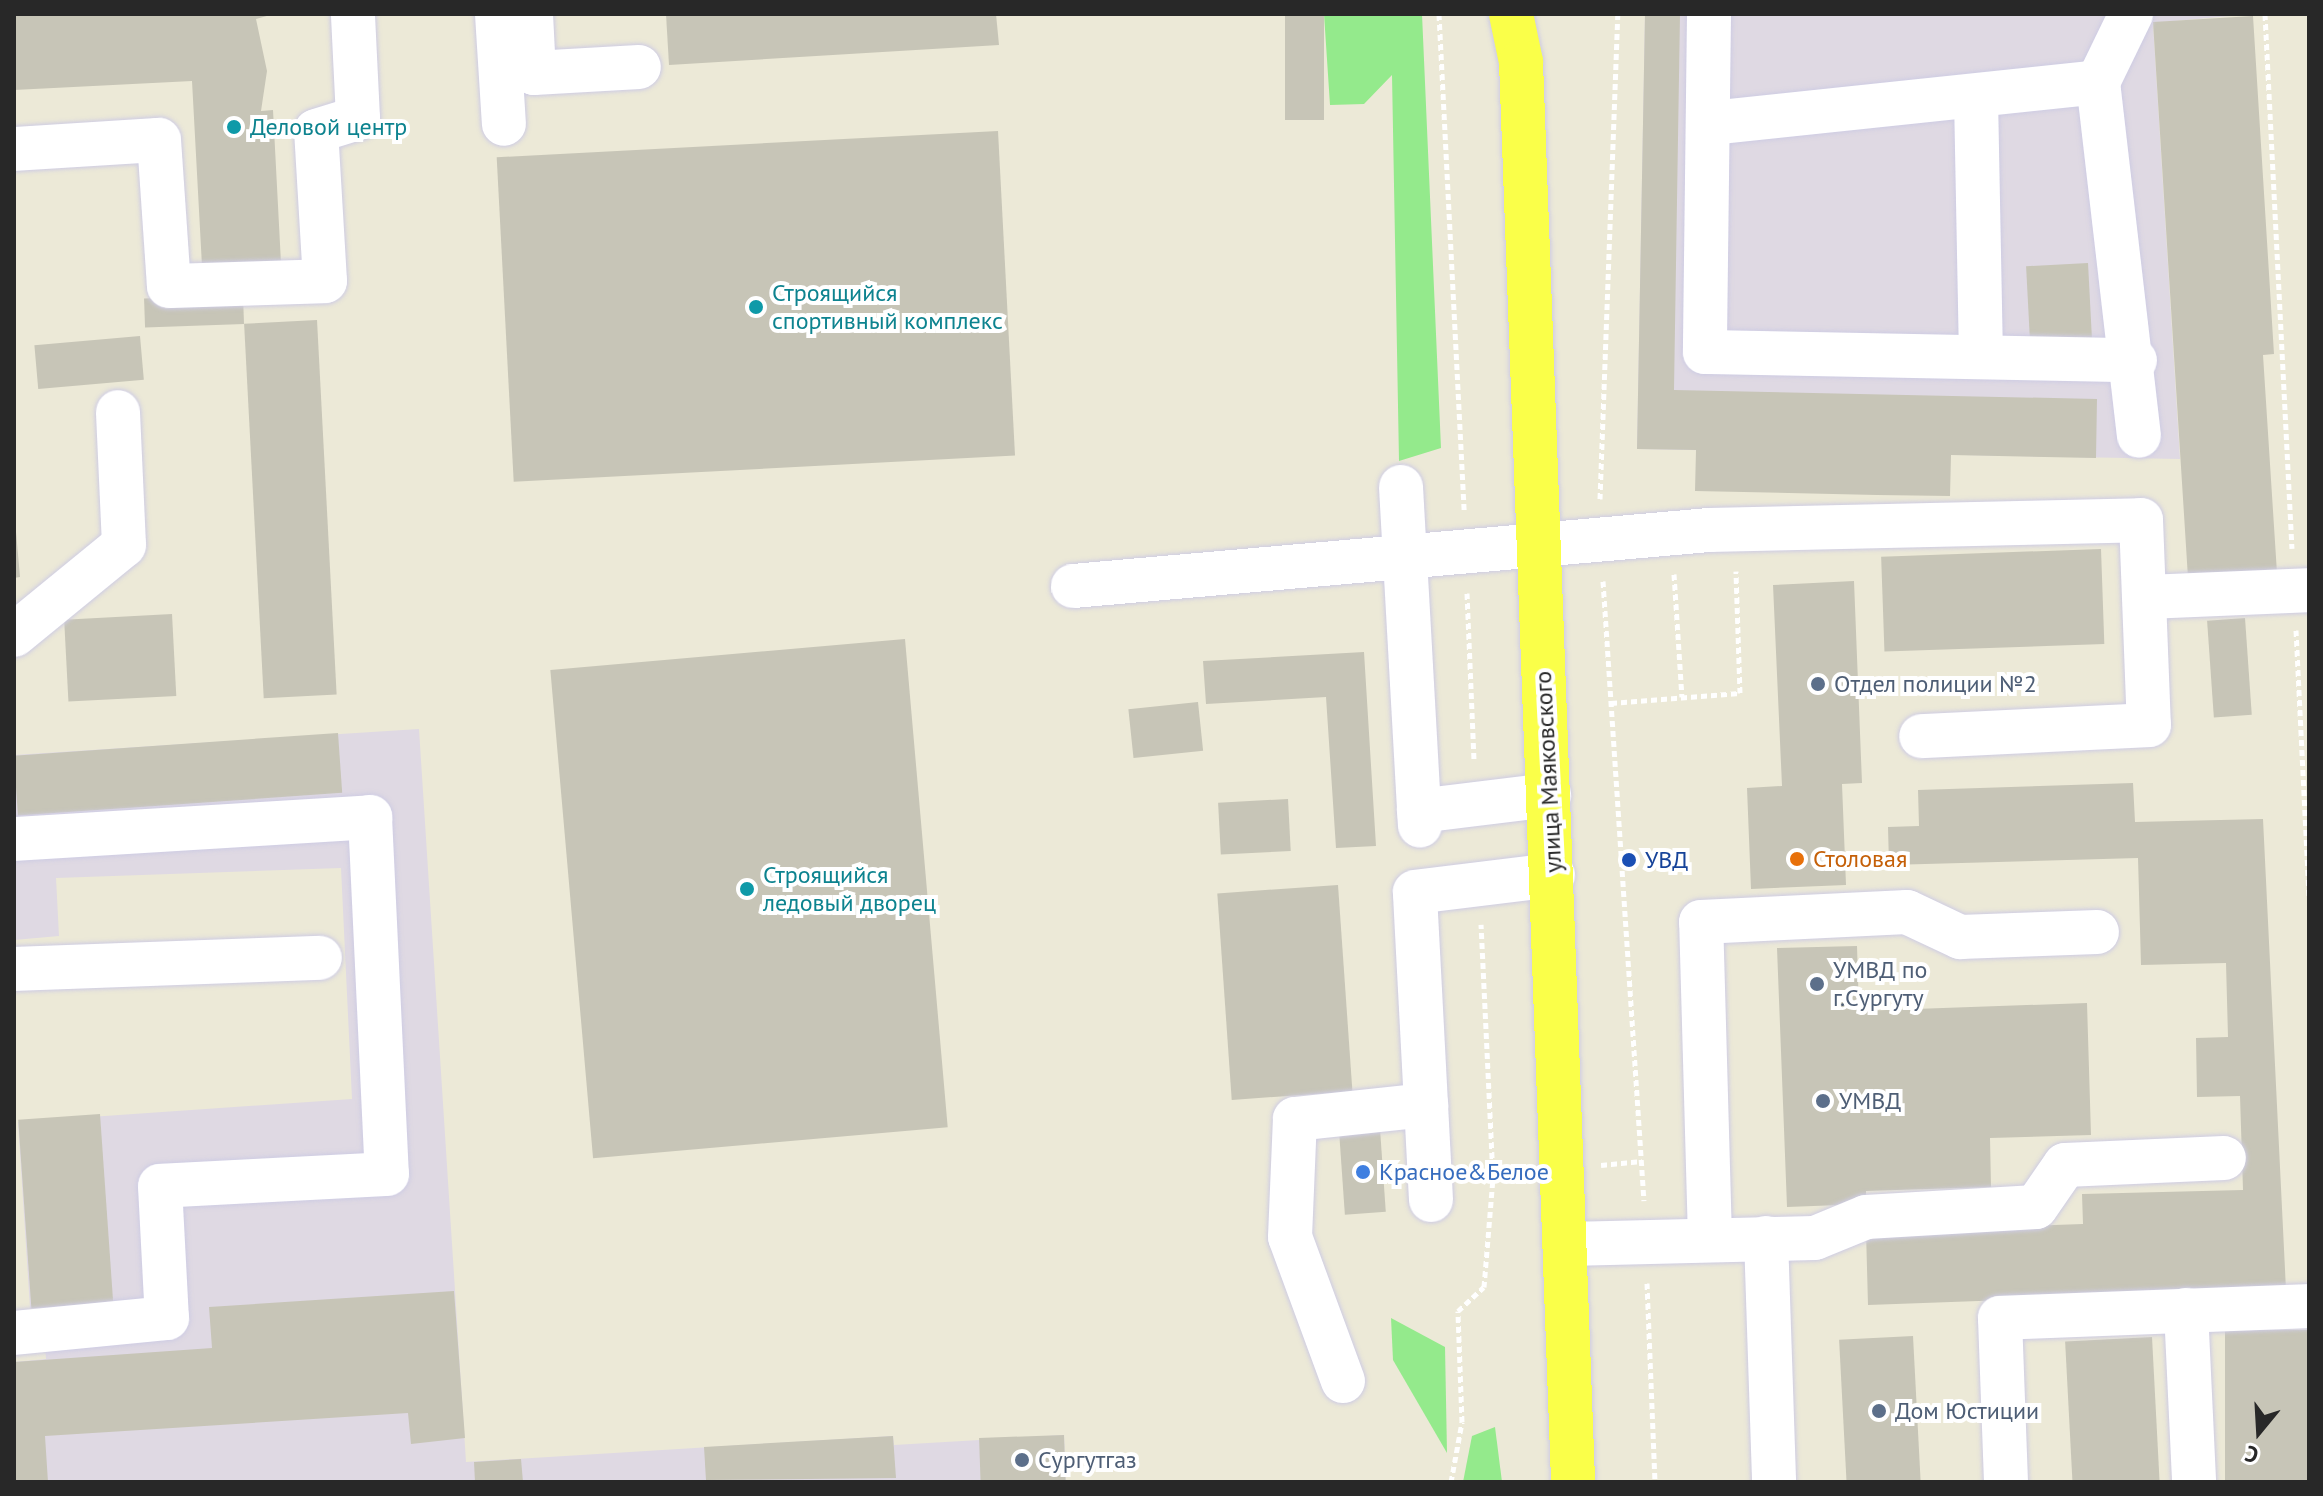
<!DOCTYPE html>
<html>
<head>
<meta charset="utf-8">
<style>
	body { margin:0 }
	#map { position:relative; width:2323px; height:1496px; overflow:hidden; background:#ece9d7; font-family:"PT Sans",sans-serif }
	div>[style] { position:absolute }
	.industrial>* { inset:0; background:#dfd9e3 }
	.green>* { inset:0; background:#94ea8c }
	.building>* { inset:0; background:#c7c5b7; transform-origin:0 0 }
	.path>* { height:5px; margin-top:-2.5px; transform-origin:0; background:repeating-linear-gradient(90deg,#fff 0 6px,transparent 0 10px) }
	.roads { filter:drop-shadow(0 0 2px #cecce3) drop-shadow(0 0 2px #cecce3) }
	.minor>* { height:44px; margin:-22px; padding:0 22px; transform-origin:22px; border-radius:22px; background:#fff }
	.major>* { height:44px; margin:-22px; padding:0 22px; transform-origin:22px; border-radius:22px; background:#faff49 }
	.dots>* { width:22px; height:22px; translate:-50% -50%; box-sizing:border-box; border:4px solid #fff; border-radius:50% }
	span { translate:-50% -50%; white-space:nowrap; text-align:center; line-height:1.15; -webkit-text-stroke:8px #fff; paint-order:stroke }
	.culture-label { font-size:24px; color:#0d838f }
	.left { translate:0 -50%; text-align:left }
	.service-label { font-size:24px; color:#4e5e75 }
	.street-label { font-size:24px; color:#282828 }
	.food-label { font-size:24px; color:#c56008 }
	.transit-label { font-size:24px; color:#164399 }
	.shop-label { font-size:24px; color:#366cbe }
	.frame { position:absolute; inset:0; border:16px solid #282828; pointer-events:none }
	.north { position:absolute; left:2219px; top:1392px; width:80px; height:80px; -webkit-text-stroke:6px #fff; paint-order:stroke; rotate:198deg; font-size:22px; font-weight:700; line-height:32px; text-align:center; color:#282828 }
	.north::after { content:''; display:block; margin:auto; width:28px; height:36px; background:#282828; clip-path:polygon(50% 0,100% 100%,50% 72%,0 100%) }
</style>
</head>
<body>
<div id="map">
	<div class="industrial">
		<div style="clip-path:polygon(1645px 14px,2252px 14px,2153px 23px,2180px 459px,1637px 449px)"></div>
		<div style="clip-path:polygon(419px 729px,466px 1462px,893px 1436px,894px 1445px,1064px 1435px,1066px 1482px,14px 1482px,14px 1362px,46px 1359px,43px 1308px,30px 1308px,18px 1122px,352px 1099px,341px 868px,56px 878px,59px 936px,14px 940px,14px 755px)"></div>
	</div>
	<div class="green">
		<div style="clip-path:polygon(1324px 14px,1422px 14px,1441px 448px,1399px 461px,1392px 75px,1364px 104px,1330px 105px)"></div>
		<div style="clip-path:polygon(1391px 1318px,1445px 1347px,1447px 1453px,1393px 1360px)"></div>
		<div style="clip-path:polygon(1495px 1427px,1502px 1482px,1463px 1482px,1472px 1436px)"></div>
	</div>
	<div class="building">
		<div style="clip-path:polygon(14px 14px,274px 14px,256px 19px,267px 71px,261px 111px,273px 110px,281px 263px,202px 266px,192px 81px,14px 90px)"></div>
		<div style="clip-path:polygon(666px 14px,996px 14px,999px 45px,669px 65px)"></div>
		<div style="left:1285px;top:14px;width:39px;height:106px"></div>
		<div style="clip-path:polygon(1645px 14px,1680px 14px,1674px 390px,2097px 399px,2096px 458px,1951px 455px,1950px 496px,1877px 495px,1695px 491px,1696px 450px,1637px 449px)"></div>
		<div style="clip-path:polygon(2253px 16px,2274px 354px,2263px 355px,2277px 573px,2188px 578px,2153px 22px)"></div>
		<div style="left:998px;top:131px;width:325px;height:502px;rotate:87deg"></div>
		<div style="left:2088px;top:263px;width:76px;height:62px;rotate:87deg"></div>
		<div style="left:243px;top:295px;width:29px;height:99px;rotate:88deg"></div>
		<div style="left:317px;top:320px;width:375px;height:73px;rotate:87deg"></div>
		<div style="left:140px;top:336px;width:44px;height:106px;rotate:85deg"></div>
		<div style="clip-path:polygon(14px 509px,20px 577px,14px 578px)"></div>
		<div style="left:2101px;top:549px;width:95px;height:220px;rotate:88deg"></div>
		<div style="clip-path:polygon(1854px 581px,1862px 783px,1842px 784px,1846px 885px,1751px 889px,1747px 788px,1782px 786px,1773px 585px)"></div>
		<div style="left:172px;top:614px;width:82px;height:108px;rotate:87deg"></div>
		<div style="left:2245px;top:618px;width:97px;height:38px;rotate:86deg"></div>
		<div style="left:905px;top:639px;width:490px;height:356px;rotate:85deg"></div>
		<div style="clip-path:polygon(1364px 652px,1376px 846px,1336px 848px,1326px 697px,1206px 704px,1203px 661px)"></div>
		<div style="left:1198px;top:702px;width:49px;height:70px;rotate:84deg"></div>
		<div style="left:338px;top:733px;width:60px;height:325px;rotate:86deg"></div>
		<div style="clip-path:polygon(2133px 783px,2135px 822px,2263px 819px,2286px 1290px,1868px 1305px,1866px 1231px,2083px 1224px,2082px 1194px,2243px 1190px,2240px 1096px,2197px 1097px,2196px 1038px,2228px 1037px,2226px 963px,2141px 965px,2138px 858px,1889px 865px,1888px 827px,1919px 826px,1918px 790px)"></div>
		<div style="left:1288px;top:799px;width:52px;height:70px;rotate:87deg"></div>
		<div style="left:1338px;top:885px;width:207px;height:121px;rotate:86deg"></div>
		<div style="clip-path:polygon(1857px 946px,1859px 1011px,2087px 1003px,2091px 1135px,1990px 1138px,1991px 1187px,1866px 1191px,1866px 1204px,1787px 1207px,1777px 948px)"></div>
		<div style="left:100px;top:1114px;width:189px;height:82px;rotate:86deg"></div>
		<div style="left:1380px;top:1129px;width:83px;height:41px;rotate:86deg"></div>
		<div style="clip-path:polygon(454px 1291px,465px 1438px,411px 1444px,408px 1413px,45px 1436px,48px 1482px,14px 1482px,14px 1362px,212px 1348px,209px 1307px)"></div>
		<div style="left:2309px;top:1330px;width:152px;height:84px;rotate:90deg"></div>
		<div style="left:1913px;top:1336px;width:146px;height:74px;rotate:87deg"></div>
		<div style="left:2152px;top:1337px;width:145px;height:87px;rotate:87deg"></div>
		<div style="left:1064px;top:1435px;width:47px;height:85px;rotate:88deg"></div>
		<div style="clip-path:polygon(893px 1436px,896px 1478px,706px 1480px,704px 1447px)"></div>
		<div style="clip-path:polygon(521px 1459px,523px 1482px,475px 1482px,474px 1462px)"></div>
	</div>
	<div class="path">
		<div style="left:1439px;top:14px;width:498px;rotate:87.1deg"></div>
		<div style="left:2265px;top:14px;width:535px;rotate:87.11deg"></div>
		<div style="left:1600px;top:499px;width:485px;rotate:-87.9deg"></div>
		<div style="left:1674px;top:574px;width:123px;rotate:86.3deg"></div>
		<div style="left:1603px;top:581px;width:621px;rotate:86.22deg"></div>
		<div style="left:1467px;top:593px;width:169px;rotate:87.6deg"></div>
		<div style="left:2296px;top:630px;width:266px;rotate:87.2deg"></div>
		<div style="left:1611px;top:703px;width:129px;rotate:-4.4deg"></div>
		<div style="left:1740px;top:693px;width:122px;rotate:-91.9deg"></div>
		<div style="left:1601px;top:1165px;width:41px;rotate:-5.6deg"></div>
		<div style="left:1493px;top:1178px;width:26px;rotate:-9deg"></div>
		<div style="left:1647px;top:1283px;width:199px;rotate:87.7deg"></div>
		<div style="left:1451px;top:1482px;width:61px;rotate:-79.6deg"></div>
		<div style="left:1462px;top:1422px;width:111px;rotate:-92.1deg"></div>
		<div style="left:1458px;top:1311px;width:35px;rotate:-43deg"></div>
		<div style="left:1484px;top:1287px;width:109px;rotate:-85.3deg"></div>
		<div style="left:1493px;top:1178px;width:254px;rotate:-92.7deg"></div>
	</div>
	<div class="roads">
		<div class="minor">
			<div style="left:497px;top:14px;width:110px;rotate:86.4deg"></div>
			<div style="left:531px;top:14px;width:59px;rotate:87.1deg"></div>
			<div style="left:534px;top:73px;width:105px;rotate:-3.3deg"></div>
			<div style="left:1709px;top:14px;width:338px;rotate:90.7deg"></div>
			<div style="left:1705px;top:352px;width:430px;rotate:1.1deg"></div>
			<div style="left:2098px;top:82px;width:356px;rotate:83.4deg"></div>
			<div style="left:1976px;top:97px;width:260px;rotate:88.9deg"></div>
			<div style="left:1710px;top:123px;width:390px;rotate:-6deg"></div>
			<div style="left:2098px;top:82px;width:76px;rotate:-64.1deg"></div>
			<div style="left:14px;top:149px;width:145px;rotate:-3.6deg"></div>
			<div style="left:159px;top:140px;width:146px;rotate:86.1deg"></div>
			<div style="left:169px;top:286px;width:156px;rotate:-1.8deg"></div>
			<div style="left:325px;top:281px;width:150px;rotate:-93.4deg"></div>
			<div style="left:316px;top:131px;width:44px;rotate:-17.2deg"></div>
			<div style="left:358px;top:118px;width:104px;rotate:-92.8deg"></div>
			<div style="left:1401px;top:487px;width:339px;rotate:86.8deg"></div>
			<div style="left:1073px;top:586px;width:638px;rotate:-5.03deg"></div>
			<div style="left:1709px;top:530px;width:432px;rotate:-1.3deg"></div>
			<div style="left:2141px;top:520px;width:205px;rotate:87.8deg"></div>
			<div style="left:2149px;top:725px;width:228px;rotate:177.2deg"></div>
			<div style="left:2145px;top:597px;width:164px;rotate:-2.4deg"></div>
			<div style="left:14px;top:635px;width:142px;rotate:-39.3deg"></div>
			<div style="left:124px;top:545px;width:133px;rotate:-92.6deg"></div>
			<div style="left:1419px;top:811px;width:131px;rotate:-7deg"></div>
			<div style="left:14px;top:839px;width:357px;rotate:-3.5deg"></div>
			<div style="left:370px;top:817px;width:357px;rotate:87.3deg"></div>
			<div style="left:387px;top:1174px;width:227px;rotate:177deg"></div>
			<div style="left:160px;top:1186px;width:132px;rotate:87deg"></div>
			<div style="left:167px;top:1318px;width:154px;rotate:174.4deg"></div>
			<div style="left:14px;top:969px;width:306px;rotate:-2.1deg"></div>
			<div style="left:1431px;top:1200px;width:308px;rotate:-93deg"></div>
			<div style="left:1415px;top:892px;width:139px;rotate:-7deg"></div>
			<div style="left:1766px;top:1238px;width:244px;rotate:88.1deg"></div>
			<div style="left:1710px;top:1239px;width:317px;rotate:-91.6deg"></div>
			<div style="left:1701px;top:922px;width:206px;rotate:-2.8deg"></div>
			<div style="left:1907px;top:912px;width:59px;rotate:25.3deg"></div>
			<div style="left:1960px;top:937px;width:137px;rotate:-2.1deg"></div>
			<div style="left:1568px;top:1244px;width:247px;rotate:-1.4deg"></div>
			<div style="left:1815px;top:1238px;width:55px;rotate:-22.4deg"></div>
			<div style="left:1866px;top:1217px;width:170px;rotate:-3.4deg"></div>
			<div style="left:2036px;top:1207px;width:51px;rotate:-55.4deg"></div>
			<div style="left:2065px;top:1165px;width:159px;rotate:-2.5deg"></div>
			<div style="left:2186px;top:1310px;width:172px;rotate:87.3deg"></div>
			<div style="left:1343px;top:1381px;width:153px;rotate:-110.2deg"></div>
			<div style="left:1290px;top:1237px;width:118px;rotate:-87.6deg"></div>
			<div style="left:1295px;top:1119px;width:132px;rotate:-6.1deg"></div>
			<div style="left:2006px;top:1482px;width:164px;rotate:-92.1deg"></div>
			<div style="left:2000px;top:1318px;width:309px;rotate:-2.2deg"></div>
		</div>
		<div class="major">
			<div style="left:1511px;top:14px;width:49px;rotate:78.2deg"></div>
			<div style="left:1521px;top:62px;width:1421px;rotate:87.9deg"></div>
		</div>
	</div>
	<div class="dots">
		<div style="left:234px;top:127px;background:#0f9aa8"></div>
		<div style="left:756px;top:307px;background:#0f9aa8"></div>
		<div style="left:1818px;top:684px;background:#5c6f8a"></div>
		<div style="left:1797px;top:859px;background:#e8710a"></div>
		<div style="left:1629px;top:860px;background:#1a4fb4"></div>
		<div style="left:747px;top:889px;background:#0f9aa8"></div>
		<div style="left:1817px;top:984px;background:#5c6f8a"></div>
		<div style="left:1823px;top:1101px;background:#5c6f8a"></div>
		<div style="left:1363px;top:1172px;background:#3f7fe0"></div>
		<div style="left:1879px;top:1411px;background:#5c6f8a"></div>
		<div style="left:1022px;top:1460px;background:#5c6f8a"></div>
	</div>
	<div class="culture-label">
		<span class="left" style="left:250px;top:127px">Деловой центр</span>
		<span class="left" style="left:772px;top:307px">Строящийся<br>спортивный комплекс</span>
		<span class="left" style="left:763px;top:889px">Строящийся<br>ледовый дворец</span>
	</div>
	<div class="service-label">
		<span class="left" style="left:1834px;top:684px">Отдел полиции №2</span>
		<span class="left" style="left:1833px;top:984px">УМВД по<br>г.Сургуту</span>
		<span class="left" style="left:1839px;top:1101px">УМВД</span>
		<span class="left" style="left:1895px;top:1411px">Дом Юстиции</span>
		<span class="left" style="left:1038px;top:1460px">Сургутгаз</span>
	</div>
	<div class="street-label">
		<span style="left:1548px;top:772px;rotate:-93deg">улица Маяковского</span>
	</div>
	<div class="food-label">
		<span class="left" style="left:1813px;top:859px">Столовая</span>
	</div>
	<div class="transit-label">
		<span class="left" style="left:1645px;top:860px">УВД</span>
	</div>
	<div class="shop-label">
		<span class="left" style="left:1379px;top:1172px">Красное&amp;Белое</span>
	</div>
	<div class="frame"></div>
	<div class="north">С</div>
</div>
</body>
</html>
